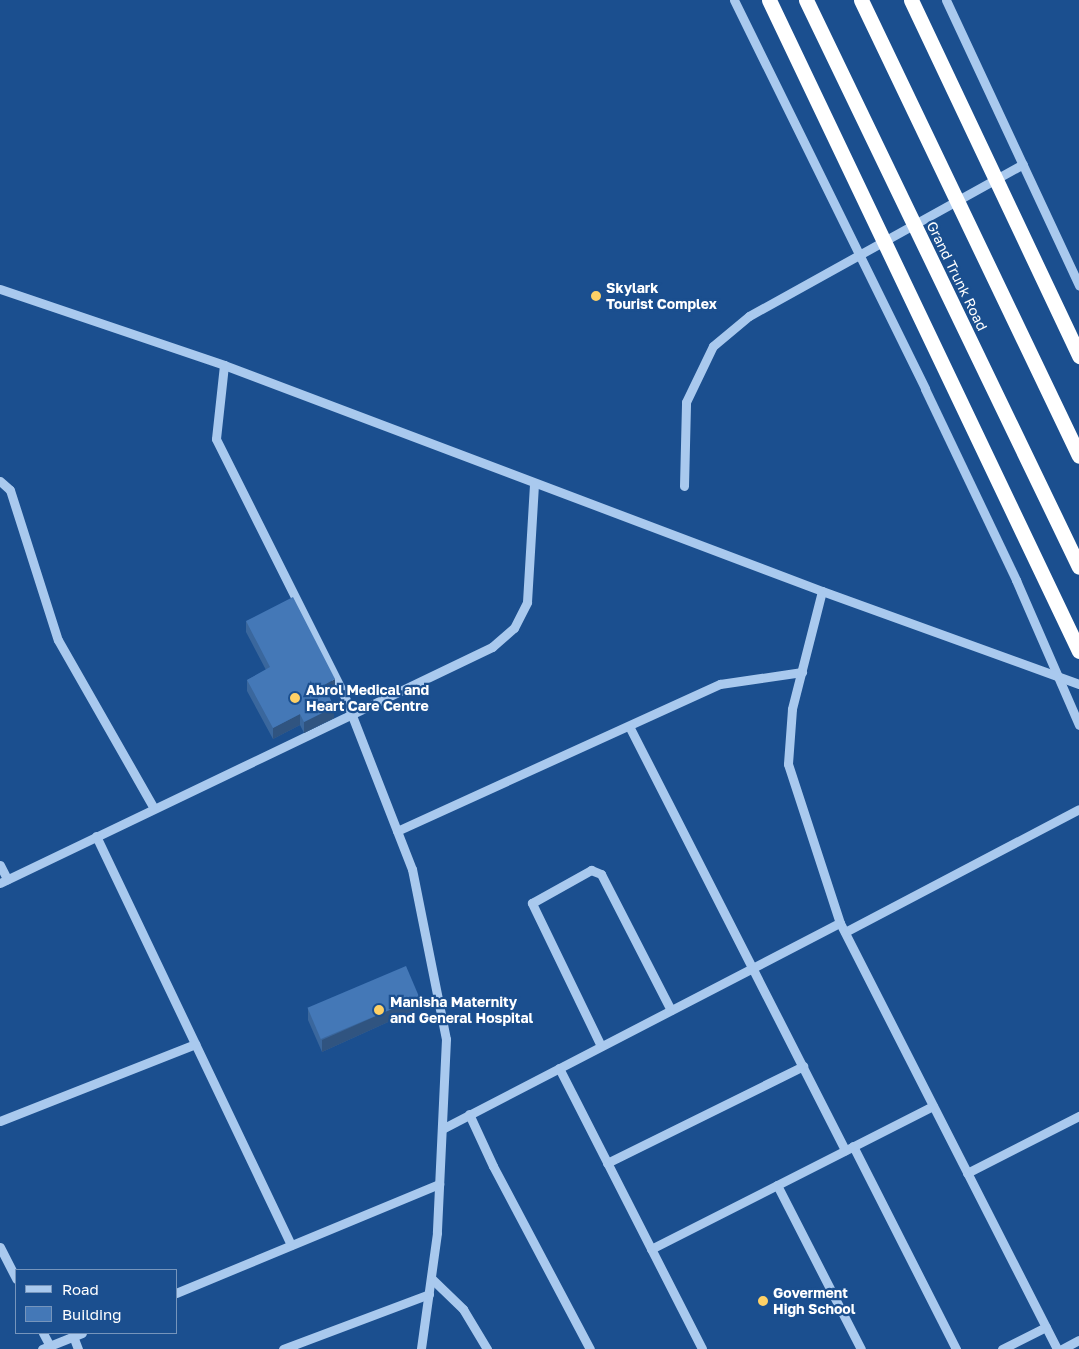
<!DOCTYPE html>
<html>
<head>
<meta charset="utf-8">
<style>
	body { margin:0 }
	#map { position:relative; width:1079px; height:1349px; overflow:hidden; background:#1b4f8f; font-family:"Golos Text",sans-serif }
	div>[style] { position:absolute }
	.minor>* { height:9px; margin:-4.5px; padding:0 4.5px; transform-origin:4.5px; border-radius:4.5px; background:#a9c9ee }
	.highway>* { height:15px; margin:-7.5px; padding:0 7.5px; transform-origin:7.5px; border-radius:7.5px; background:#fff }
	.highway-bridge>* { height:15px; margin:-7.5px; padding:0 7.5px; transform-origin:7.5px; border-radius:7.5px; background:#fff }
	.wall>* { inset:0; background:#3a679d }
	.shaded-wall>* { inset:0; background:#305480 }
	.building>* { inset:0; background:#4478b7; transform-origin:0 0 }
	.dots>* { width:14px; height:14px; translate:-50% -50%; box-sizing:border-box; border:2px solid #1b4f8f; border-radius:50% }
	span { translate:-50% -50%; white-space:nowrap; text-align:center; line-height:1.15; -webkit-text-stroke:4.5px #1b4f8f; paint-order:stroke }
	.street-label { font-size:14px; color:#fff }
	.poi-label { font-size:14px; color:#fff; font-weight:700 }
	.left { translate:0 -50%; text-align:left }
	.legend { position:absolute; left:15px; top:1269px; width:162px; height:65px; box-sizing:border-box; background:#1b4f8f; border:1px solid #7695bc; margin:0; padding:6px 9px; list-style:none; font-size:15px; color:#fff }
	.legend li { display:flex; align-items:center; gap:10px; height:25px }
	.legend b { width:25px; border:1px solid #7695bc }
</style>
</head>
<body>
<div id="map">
	<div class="minor">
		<div style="left:734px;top:0;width:433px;rotate:63.8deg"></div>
		<div style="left:925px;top:389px;width:212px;rotate:64.5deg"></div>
		<div style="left:1016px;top:580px;width:158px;rotate:66.5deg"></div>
		<div style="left:946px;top:0;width:315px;rotate:65deg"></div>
		<div style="left:0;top:289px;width:237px;rotate:18.7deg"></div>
		<div style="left:224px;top:365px;width:639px;rotate:20.7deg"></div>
		<div style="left:822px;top:591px;width:273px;rotate:19.9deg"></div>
		<div style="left:224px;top:365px;width:74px;rotate:96.2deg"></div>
		<div style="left:216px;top:439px;width:286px;rotate:63.4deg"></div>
		<div style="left:344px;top:695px;width:187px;rotate:68.7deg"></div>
		<div style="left:412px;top:869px;width:173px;rotate:78.7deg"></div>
		<div style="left:446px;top:1039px;width:194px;rotate:92.7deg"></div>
		<div style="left:437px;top:1233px;width:117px;rotate:97.9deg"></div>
		<div style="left:0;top:481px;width:13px;rotate:42deg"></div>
		<div style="left:10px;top:490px;width:157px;rotate:72.3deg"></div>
		<div style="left:58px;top:640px;width:193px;rotate:60.3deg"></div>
		<div style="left:684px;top:486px;width:84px;rotate:-88.6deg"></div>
		<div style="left:686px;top:402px;width:62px;rotate:-64.3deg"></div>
		<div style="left:713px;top:346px;width:47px;rotate:-39.8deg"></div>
		<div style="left:749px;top:316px;width:313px;rotate:-29deg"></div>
		<div style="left:822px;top:591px;width:122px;rotate:104.3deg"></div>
		<div style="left:792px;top:709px;width:55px;rotate:94.2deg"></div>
		<div style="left:788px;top:764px;width:167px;rotate:71.9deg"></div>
		<div style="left:840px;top:923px;width:478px;rotate:63deg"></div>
		<div style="left:629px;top:726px;width:476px;rotate:63deg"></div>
		<div style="left:397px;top:831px;width:355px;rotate:-24.5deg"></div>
		<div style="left:720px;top:684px;width:83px;rotate:-8.3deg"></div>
		<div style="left:96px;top:836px;width:453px;rotate:64.5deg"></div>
		<div style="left:0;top:865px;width:16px;rotate:63deg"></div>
		<div style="left:0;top:883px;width:546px;rotate:-25.63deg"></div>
		<div style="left:492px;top:647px;width:29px;rotate:-41deg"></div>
		<div style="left:514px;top:628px;width:29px;rotate:-63deg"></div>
		<div style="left:527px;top:602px;width:119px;rotate:-86.6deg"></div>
		<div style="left:845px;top:932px;width:264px;rotate:-27.7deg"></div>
		<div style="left:601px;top:1046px;width:159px;rotate:-115.8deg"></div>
		<div style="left:532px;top:903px;width:68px;rotate:-29.2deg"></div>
		<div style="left:591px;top:870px;width:11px;rotate:22deg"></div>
		<div style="left:601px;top:874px;width:153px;rotate:62.8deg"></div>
		<div style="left:559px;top:1068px;width:315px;rotate:63deg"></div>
		<div style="left:469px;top:1114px;width:57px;rotate:65.2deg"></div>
		<div style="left:493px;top:1166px;width:207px;rotate:62.1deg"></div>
		<div style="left:0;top:1121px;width:210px;rotate:-21.5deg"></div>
		<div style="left:442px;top:1129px;width:448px;rotate:-27.4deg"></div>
		<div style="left:853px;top:1146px;width:228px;rotate:63.1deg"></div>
		<div style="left:607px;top:1163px;width:219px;rotate:-26.3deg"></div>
		<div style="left:967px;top:1173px;width:126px;rotate:-27deg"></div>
		<div style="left:777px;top:1185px;width:184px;rotate:62.9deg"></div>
		<div style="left:0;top:1247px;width:36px;rotate:63deg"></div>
		<div style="left:651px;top:1249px;width:316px;rotate:-26.9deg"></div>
		<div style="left:431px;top:1278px;width:45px;rotate:44.1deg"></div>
		<div style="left:463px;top:1309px;width:47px;rotate:59deg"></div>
		<div style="left:176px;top:1293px;width:285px;rotate:-22.5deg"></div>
		<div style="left:43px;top:1333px;width:15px;rotate:62deg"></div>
		<div style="left:73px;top:1336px;width:14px;rotate:69deg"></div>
		<div style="left:42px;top:1349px;width:43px;rotate:-21.8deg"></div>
		<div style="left:283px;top:1349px;width:156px;rotate:-20.6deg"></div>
		<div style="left:1002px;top:1349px;width:49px;rotate:-26.6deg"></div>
		<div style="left:1062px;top:1349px;width:19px;rotate:-28deg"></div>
	</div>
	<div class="highway">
		<div style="left:769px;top:0;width:721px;rotate:64.54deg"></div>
		<div style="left:911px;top:0;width:394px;rotate:64.7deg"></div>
	</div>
	<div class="highway-bridge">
		<div style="left:806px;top:0;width:629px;rotate:64.29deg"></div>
		<div style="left:861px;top:0;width:505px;rotate:64.45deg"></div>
	</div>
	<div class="wall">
		<div style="clip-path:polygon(246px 621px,335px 690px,328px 694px,334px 718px,304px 733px,300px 725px,273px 739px,247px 691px,247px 680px,266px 670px,246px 632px)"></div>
		<div style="clip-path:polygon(419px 1008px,322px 1052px,308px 1020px,308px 1009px)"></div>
	</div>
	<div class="shaded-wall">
		<div style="clip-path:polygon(335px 679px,335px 690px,324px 696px,324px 685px)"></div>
		<div style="clip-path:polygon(334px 707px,334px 718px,304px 733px,304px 722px)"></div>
		<div style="clip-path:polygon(300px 714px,300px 725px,273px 739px,273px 728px)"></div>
		<div style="clip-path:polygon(419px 997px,419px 1008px,322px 1052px,322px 1040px)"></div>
	</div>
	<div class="building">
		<div style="clip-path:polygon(293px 597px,335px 679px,324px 685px,334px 707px,304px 722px,300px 714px,273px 728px,247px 680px,270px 667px,246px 621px)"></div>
		<div style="left:406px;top:966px;width:34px;height:107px;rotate:67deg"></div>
	</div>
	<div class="dots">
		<div style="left:596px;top:296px;background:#ffd166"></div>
		<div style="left:295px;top:698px;background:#ffd166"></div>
		<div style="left:379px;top:1010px;background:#ffd166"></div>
		<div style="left:763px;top:1301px;background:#ffd166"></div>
	</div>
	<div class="street-label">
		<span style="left:957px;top:276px;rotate:64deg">Grand Trunk Road</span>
	</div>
	<div class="poi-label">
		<span class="left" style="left:606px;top:296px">Skylark<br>Tourist Complex</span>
		<span class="left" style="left:306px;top:698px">Abrol Medical and<br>Heart Care Centre</span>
		<span class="left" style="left:390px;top:1010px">Manisha Maternity<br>and General Hospital</span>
		<span class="left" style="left:773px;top:1301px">Goverment<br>High School</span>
	</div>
	<ul class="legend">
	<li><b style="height:6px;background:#a9c9ee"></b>Road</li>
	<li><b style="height:14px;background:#4478b7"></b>Building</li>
	</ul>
</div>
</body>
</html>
